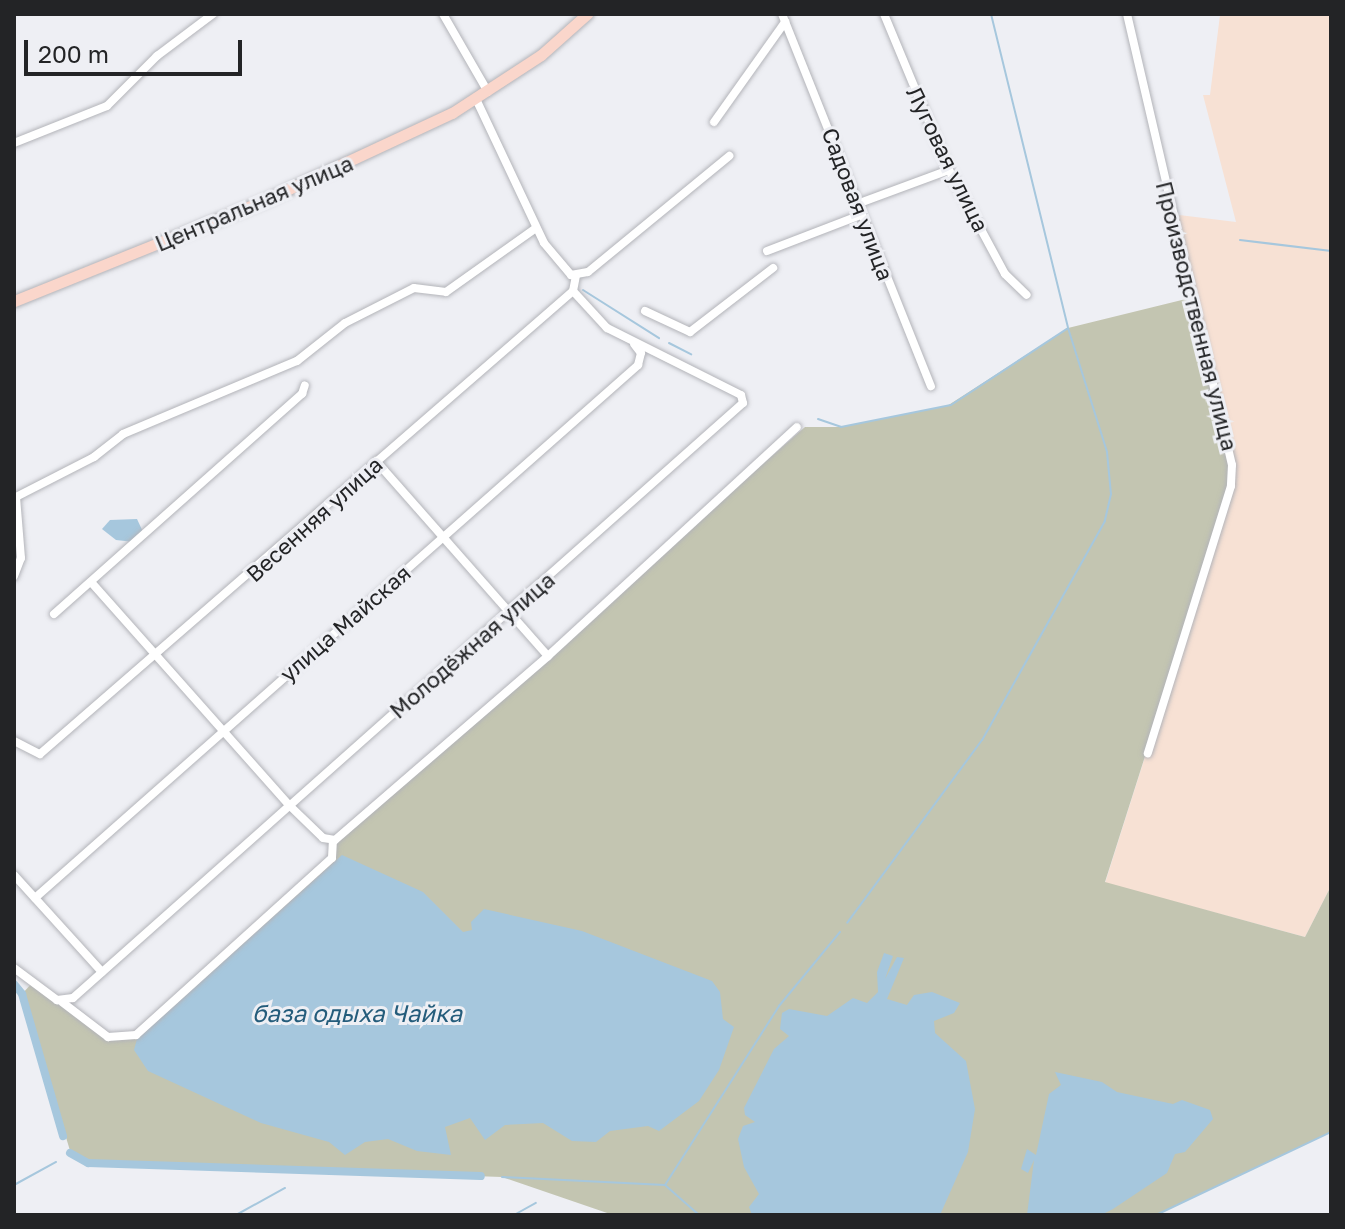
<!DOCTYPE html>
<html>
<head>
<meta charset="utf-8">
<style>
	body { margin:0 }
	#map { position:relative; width:1345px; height:1229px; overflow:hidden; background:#eeeff4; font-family:"Golos Text",sans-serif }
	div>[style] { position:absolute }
	.industrial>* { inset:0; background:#f7e1d4 }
	.green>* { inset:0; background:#c3c5b1 }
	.water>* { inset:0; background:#a6c7dd }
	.stream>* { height:2px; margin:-1px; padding:0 1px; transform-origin:1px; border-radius:1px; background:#a6c7dd }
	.canal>* { height:8px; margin:-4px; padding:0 4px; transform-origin:4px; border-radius:4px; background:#a6c7dd }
	.roads { filter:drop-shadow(0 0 2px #b3b4b9) drop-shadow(0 0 2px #b3b4b9) }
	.minor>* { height:8px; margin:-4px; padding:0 4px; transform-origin:4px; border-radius:4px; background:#fff }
	.major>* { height:11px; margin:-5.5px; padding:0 5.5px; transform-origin:5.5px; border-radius:5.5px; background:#fad6cb }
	span { translate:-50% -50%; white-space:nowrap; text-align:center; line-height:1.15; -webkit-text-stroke:6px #eeeff4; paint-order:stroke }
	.street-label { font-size:22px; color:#232426 }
	.water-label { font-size:24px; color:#245c7b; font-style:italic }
	.frame { position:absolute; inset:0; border:16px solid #232426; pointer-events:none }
	.scale { position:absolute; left:24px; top:40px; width:218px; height:36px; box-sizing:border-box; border:4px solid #232426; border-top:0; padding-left:10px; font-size:24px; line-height:28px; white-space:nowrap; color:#232426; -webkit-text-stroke:6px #eeeff4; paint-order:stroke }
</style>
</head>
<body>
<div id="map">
	<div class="industrial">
		<div style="clip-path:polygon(1331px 14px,1331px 886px,1305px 937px,1105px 883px,1231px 486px,1171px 214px,1236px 222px,1203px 95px,1210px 95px,1220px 15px)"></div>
	</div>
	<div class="green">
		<div style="clip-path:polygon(1190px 298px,1230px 450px,1231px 486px,1105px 882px,1305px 937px,1331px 886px,1331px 1132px,1156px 1215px,613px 1215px,502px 1177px,88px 1163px,72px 1157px,22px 994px,33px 982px,108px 1037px,130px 1037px,332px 858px,333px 840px,805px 427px,841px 427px,947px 406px,1068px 328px)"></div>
	</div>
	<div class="water">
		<div style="clip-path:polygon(137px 519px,144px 534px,134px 542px,116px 540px,102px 529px,110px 520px)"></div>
		<div style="clip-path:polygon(342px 855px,423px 892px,463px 932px,472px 930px,471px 922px,484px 909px,582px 931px,712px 981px,720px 992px,723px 1019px,734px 1027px,719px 1070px,699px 1101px,659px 1131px,648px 1126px,610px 1131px,596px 1142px,572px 1141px,543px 1123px,505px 1125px,485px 1140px,470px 1118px,445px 1127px,451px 1155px,417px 1151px,388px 1139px,365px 1142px,345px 1155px,329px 1142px,261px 1123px,148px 1071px,134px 1050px,137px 1039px)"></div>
		<div style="clip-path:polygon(884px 953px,893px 956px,885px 979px,897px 957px,904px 958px,887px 999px,907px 1005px,914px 995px,932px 992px,960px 1003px,954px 1013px,934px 1021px,935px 1033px,966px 1061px,975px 1109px,968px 1152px,940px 1215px,752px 1215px,749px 1207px,759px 1194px,744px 1167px,738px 1139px,743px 1126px,755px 1122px,745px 1115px,744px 1108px,774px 1049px,789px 1036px,780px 1029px,782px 1013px,789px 1009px,827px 1016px,853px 998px,867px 1003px,878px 992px,877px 972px)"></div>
		<div style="clip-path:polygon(1055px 1072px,1102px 1082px,1117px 1092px,1173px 1104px,1182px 1100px,1210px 1110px,1213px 1119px,1185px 1152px,1175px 1154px,1167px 1173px,1113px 1209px,1101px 1215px,1027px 1215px,1034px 1160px,1028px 1173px,1021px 1169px,1027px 1149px,1036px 1155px,1049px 1094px,1061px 1085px)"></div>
	</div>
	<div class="stream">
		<div style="left:991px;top:14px;width:322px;rotate:76.2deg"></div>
		<div style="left:1240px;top:240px;width:92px;rotate:6.9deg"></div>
		<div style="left:583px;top:290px;width:90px;rotate:32.3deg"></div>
		<div style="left:669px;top:343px;width:25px;rotate:27deg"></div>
		<div style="left:818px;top:419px;width:24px;rotate:19deg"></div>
		<div style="left:841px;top:427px;width:112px;rotate:-11.3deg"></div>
		<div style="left:951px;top:405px;width:140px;rotate:-33.3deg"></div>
		<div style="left:1068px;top:328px;width:130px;rotate:72.5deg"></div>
		<div style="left:1107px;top:452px;width:42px;rotate:84.6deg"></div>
		<div style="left:1111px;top:494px;width:28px;rotate:103deg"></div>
		<div style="left:1105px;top:521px;width:251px;rotate:119.3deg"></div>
		<div style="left:982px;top:740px;width:227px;rotate:126.4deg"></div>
		<div style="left:502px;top:1177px;width:163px;rotate:2.8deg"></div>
		<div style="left:665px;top:1185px;width:45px;rotate:41.4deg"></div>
		<div style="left:14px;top:1185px;width:48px;rotate:-28.7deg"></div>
		<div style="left:665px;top:1185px;width:212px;rotate:-57.5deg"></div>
		<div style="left:779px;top:1006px;width:96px;rotate:-50.5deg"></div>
		<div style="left:236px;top:1215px;width:56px;rotate:-28.9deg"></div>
		<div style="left:514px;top:1215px;width:25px;rotate:-29deg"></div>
		<div style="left:1156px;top:1215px;width:194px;rotate:-25.4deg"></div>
	</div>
	<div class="canal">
		<div style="left:14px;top:984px;width:13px;rotate:51deg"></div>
		<div style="left:22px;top:994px;width:148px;rotate:73.9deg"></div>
		<div style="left:70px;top:1153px;width:21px;rotate:29deg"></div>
		<div style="left:88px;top:1163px;width:393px;rotate:1.9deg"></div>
	</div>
	<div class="roads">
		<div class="minor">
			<div style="left:443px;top:14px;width:90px;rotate:60deg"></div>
			<div style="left:782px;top:14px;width:401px;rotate:68.2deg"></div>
			<div style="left:884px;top:14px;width:169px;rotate:67.4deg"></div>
			<div style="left:949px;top:170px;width:118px;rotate:61.7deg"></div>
			<div style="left:1005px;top:274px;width:30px;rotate:44deg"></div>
			<div style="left:1127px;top:14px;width:463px;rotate:76.9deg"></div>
			<div style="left:1232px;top:465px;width:21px;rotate:93deg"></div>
			<div style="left:1231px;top:486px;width:280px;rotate:107.3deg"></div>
			<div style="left:476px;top:99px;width:159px;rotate:64.7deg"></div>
			<div style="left:544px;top:243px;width:42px;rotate:49.8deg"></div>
			<div style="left:571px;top:275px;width:17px;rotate:-10deg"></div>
			<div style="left:588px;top:272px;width:183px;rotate:-39.4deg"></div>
			<div style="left:714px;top:122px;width:123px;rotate:-54.6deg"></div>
			<div style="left:14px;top:143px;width:100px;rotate:-21.7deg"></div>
			<div style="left:107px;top:106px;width:71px;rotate:-45deg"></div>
			<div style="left:157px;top:56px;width:70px;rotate:-36.9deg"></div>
			<div style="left:857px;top:204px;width:98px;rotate:-20.3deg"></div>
			<div style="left:767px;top:251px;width:101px;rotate:-21deg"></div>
			<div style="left:645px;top:311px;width:50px;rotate:25deg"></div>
			<div style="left:690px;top:332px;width:105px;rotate:-37.6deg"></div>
			<div style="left:376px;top:461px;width:260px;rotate:48.6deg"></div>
			<div style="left:14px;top:498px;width:90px;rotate:-27.1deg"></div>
			<div style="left:94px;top:457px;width:37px;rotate:-38deg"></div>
			<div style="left:123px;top:434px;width:189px;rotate:-22.8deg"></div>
			<div style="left:297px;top:361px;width:61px;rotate:-38.4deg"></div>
			<div style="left:345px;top:323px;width:77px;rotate:-26.9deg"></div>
			<div style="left:414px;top:288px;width:32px;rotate:7deg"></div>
			<div style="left:446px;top:292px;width:110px;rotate:-35.4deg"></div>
			<div style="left:14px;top:576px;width:19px;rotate:-69deg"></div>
			<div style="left:21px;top:558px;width:61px;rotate:-94.7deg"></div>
			<div style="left:91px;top:582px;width:298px;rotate:48.4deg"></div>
			<div style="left:289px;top:805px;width:47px;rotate:44.1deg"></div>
			<div style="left:323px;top:838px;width:12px;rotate:9deg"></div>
			<div style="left:335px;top:840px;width:281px;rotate:-40.8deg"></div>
			<div style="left:548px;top:656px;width:338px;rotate:-42.6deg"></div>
			<div style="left:54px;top:614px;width:332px;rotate:-41.6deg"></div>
			<div style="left:302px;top:394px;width:9px;rotate:-72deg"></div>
			<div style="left:14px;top:741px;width:29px;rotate:27deg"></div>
			<div style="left:40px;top:754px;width:706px;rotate:-40.98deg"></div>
			<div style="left:573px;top:291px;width:15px;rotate:-79deg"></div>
			<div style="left:14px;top:875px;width:131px;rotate:47.8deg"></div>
			<div style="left:35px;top:898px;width:805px;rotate:-41.47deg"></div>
			<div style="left:638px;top:365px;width:12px;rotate:-76deg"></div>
			<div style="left:641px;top:353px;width:11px;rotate:-128deg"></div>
			<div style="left:14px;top:968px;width:54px;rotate:36.7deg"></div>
			<div style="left:57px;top:1000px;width:16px;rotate:-7deg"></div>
			<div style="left:73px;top:998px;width:896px;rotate:-41.61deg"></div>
			<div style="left:743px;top:403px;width:8px;rotate:-104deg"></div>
			<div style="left:741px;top:395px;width:150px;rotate:-153.4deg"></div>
			<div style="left:607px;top:328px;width:50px;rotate:-132.6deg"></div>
			<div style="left:62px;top:1002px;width:58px;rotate:37.3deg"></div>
			<div style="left:108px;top:1037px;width:28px;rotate:-4deg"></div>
			<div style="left:136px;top:1035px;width:264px;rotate:-42.1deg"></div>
			<div style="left:332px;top:858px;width:18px;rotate:-87deg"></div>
		</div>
		<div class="major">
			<div style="left:14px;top:301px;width:268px;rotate:-21.9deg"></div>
			<div style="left:263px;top:201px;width:208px;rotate:-25deg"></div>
			<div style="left:452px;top:113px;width:106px;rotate:-33.1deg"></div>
			<div style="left:541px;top:55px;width:62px;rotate:-41.7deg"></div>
		</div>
	</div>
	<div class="street-label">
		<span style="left:948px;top:159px;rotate:64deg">Луговая улица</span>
		<span style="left:254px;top:203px;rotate:-23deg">Центральная улица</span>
		<span style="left:858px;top:204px;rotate:69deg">Садовая улица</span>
		<span style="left:1197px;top:316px;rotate:76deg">Производственная улица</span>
		<span style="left:314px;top:519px;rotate:-42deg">Весенняя улица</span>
		<span style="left:345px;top:623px;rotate:-41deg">улица Майская</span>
		<span style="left:472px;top:645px;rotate:-41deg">Молодёжная улица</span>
	</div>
	<div class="water-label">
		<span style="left:357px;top:1013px">база одыха Чайка</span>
	</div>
	<div class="frame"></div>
	<div class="scale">200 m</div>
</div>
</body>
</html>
